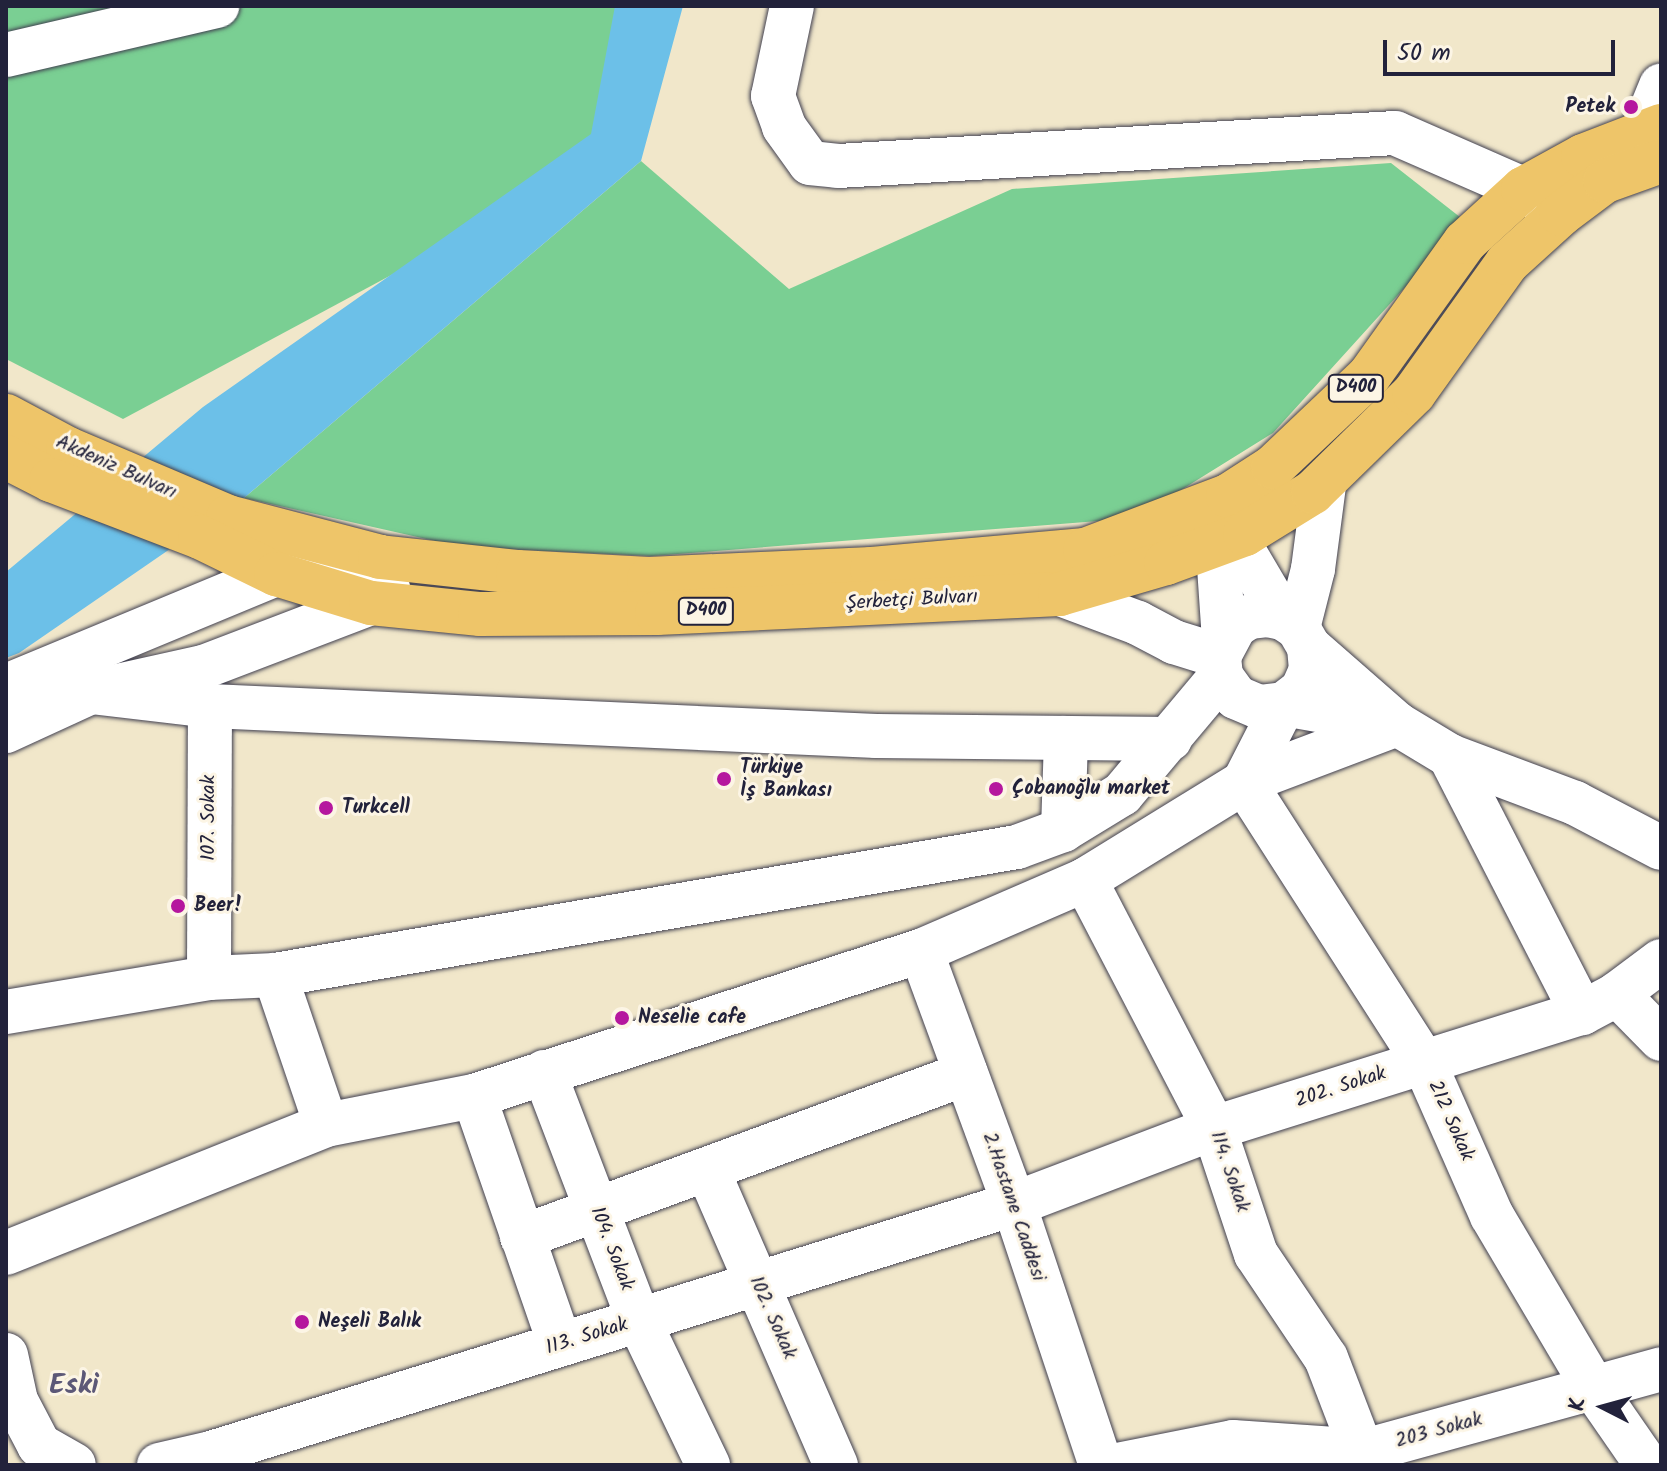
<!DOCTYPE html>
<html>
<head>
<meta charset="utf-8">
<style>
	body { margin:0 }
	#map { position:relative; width:1667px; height:1471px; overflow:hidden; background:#f1e7ca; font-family:Kalam,sans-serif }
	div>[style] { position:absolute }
	.green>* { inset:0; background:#7acf93 }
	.water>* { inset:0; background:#6cc0e8 }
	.roads { filter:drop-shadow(0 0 2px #414050) drop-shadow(0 0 2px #414050) }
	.minor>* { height:44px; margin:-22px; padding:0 22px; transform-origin:22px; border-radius:22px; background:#fff }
	.highway>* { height:44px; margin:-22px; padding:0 22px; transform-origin:22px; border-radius:22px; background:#eec569 }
	.dots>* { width:22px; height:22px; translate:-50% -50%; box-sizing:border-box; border:4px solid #fcf5e5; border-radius:50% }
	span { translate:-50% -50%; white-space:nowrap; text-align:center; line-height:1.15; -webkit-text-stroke:6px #fcf5e5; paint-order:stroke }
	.shield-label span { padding:2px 6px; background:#fcf5e5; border:2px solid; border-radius:6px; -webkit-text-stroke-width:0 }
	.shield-label { font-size:18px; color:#22223b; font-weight:700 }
	.poi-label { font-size:20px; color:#22223b; font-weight:700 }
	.right { translate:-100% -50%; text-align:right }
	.left { translate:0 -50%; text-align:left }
	.street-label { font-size:20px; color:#22223b }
	.district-label { font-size:28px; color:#5c5877; font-weight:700 }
	.frame { position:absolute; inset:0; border:8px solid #22223b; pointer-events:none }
	.north { position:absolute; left:1563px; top:1367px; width:80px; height:80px; -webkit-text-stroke:6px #fcf5e5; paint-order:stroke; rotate:276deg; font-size:22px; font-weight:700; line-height:32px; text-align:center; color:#22223b }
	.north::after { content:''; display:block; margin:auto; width:28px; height:36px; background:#22223b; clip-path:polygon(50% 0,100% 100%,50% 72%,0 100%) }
	.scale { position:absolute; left:1383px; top:40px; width:232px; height:36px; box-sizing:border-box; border:4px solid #22223b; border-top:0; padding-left:10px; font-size:24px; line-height:28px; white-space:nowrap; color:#22223b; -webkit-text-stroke:6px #fcf5e5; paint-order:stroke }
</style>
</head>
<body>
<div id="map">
	<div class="green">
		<div style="clip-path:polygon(6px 6px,639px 6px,614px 114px,505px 214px,123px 419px,6px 359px)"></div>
		<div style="clip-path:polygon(641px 161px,789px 289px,1012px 189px,1391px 163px,1465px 221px,1273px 433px,1136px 518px,652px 556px,462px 547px,244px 498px)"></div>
	</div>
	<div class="water">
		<div style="clip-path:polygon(615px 6px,683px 6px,641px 161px,244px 498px,19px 653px,6px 658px,6px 572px,203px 407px,591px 134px)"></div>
	</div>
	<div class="roads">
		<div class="minor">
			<div style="left:792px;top:6px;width:92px;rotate:101.9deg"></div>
			<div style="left:773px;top:96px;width:33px;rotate:70deg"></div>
			<div style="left:784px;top:127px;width:44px;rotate:54.2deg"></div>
			<div style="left:810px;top:163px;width:28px;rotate:6deg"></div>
			<div style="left:838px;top:166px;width:558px;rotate:-3.39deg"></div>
			<div style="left:1395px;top:133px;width:140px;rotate:23.6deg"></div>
			<div style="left:1523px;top:189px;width:35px;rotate:35deg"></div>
			<div style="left:6px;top:55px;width:217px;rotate:-13.1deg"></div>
			<div style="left:1643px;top:130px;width:48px;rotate:-67.8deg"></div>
			<div style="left:1215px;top:508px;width:132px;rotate:86.1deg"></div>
			<div style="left:1220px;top:511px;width:124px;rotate:59.5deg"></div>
			<div style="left:1060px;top:594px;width:83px;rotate:20.4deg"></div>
			<div style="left:1138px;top:623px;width:41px;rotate:27.8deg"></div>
			<div style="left:1174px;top:642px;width:47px;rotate:17.3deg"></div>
			<div style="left:1298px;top:628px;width:61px;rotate:-75.7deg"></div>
			<div style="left:1313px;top:569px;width:85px;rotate:-82.5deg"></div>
			<div style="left:1309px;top:647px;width:23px;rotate:85deg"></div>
			<div style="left:1311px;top:670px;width:22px;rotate:114deg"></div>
			<div style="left:1302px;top:690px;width:23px;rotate:142deg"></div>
			<div style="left:1284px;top:704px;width:25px;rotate:173deg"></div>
			<div style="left:1259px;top:707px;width:25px;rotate:-157deg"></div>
			<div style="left:1236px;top:697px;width:26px;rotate:-126deg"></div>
			<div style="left:1221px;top:676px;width:20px;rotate:-96deg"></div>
			<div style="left:1219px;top:656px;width:34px;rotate:-62deg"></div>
			<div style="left:1235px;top:626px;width:17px;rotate:-33deg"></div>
			<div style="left:1249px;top:617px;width:18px;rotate:-6deg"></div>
			<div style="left:1267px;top:615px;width:16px;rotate:11deg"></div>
			<div style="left:1283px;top:618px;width:18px;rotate:34deg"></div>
			<div style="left:1298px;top:628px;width:22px;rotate:60deg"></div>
			<div style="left:1309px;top:647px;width:117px;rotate:41.2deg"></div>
			<div style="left:1397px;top:724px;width:62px;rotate:31.1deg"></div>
			<div style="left:1450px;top:756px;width:134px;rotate:20.6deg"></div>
			<div style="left:1575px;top:803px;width:97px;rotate:27.6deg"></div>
			<div style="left:6px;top:686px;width:292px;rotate:-22.5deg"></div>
			<div style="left:276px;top:574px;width:39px;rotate:-15deg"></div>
			<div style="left:314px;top:564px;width:66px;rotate:-6.1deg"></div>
			<div style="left:380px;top:557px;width:32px;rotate:76deg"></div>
			<div style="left:388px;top:588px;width:23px;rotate:139deg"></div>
			<div style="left:371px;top:603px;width:180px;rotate:159.1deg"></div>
			<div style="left:203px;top:667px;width:115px;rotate:167.4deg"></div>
			<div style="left:91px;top:692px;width:94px;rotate:155.4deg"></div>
			<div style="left:91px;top:692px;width:120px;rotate:6.7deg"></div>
			<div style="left:210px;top:706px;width:667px;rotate:2.58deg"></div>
			<div style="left:876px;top:736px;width:294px;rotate:0.6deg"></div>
			<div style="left:1395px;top:725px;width:161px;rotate:159.3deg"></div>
			<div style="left:1244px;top:782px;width:333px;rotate:57.3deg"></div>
			<div style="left:1424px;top:1062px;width:168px;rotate:66.2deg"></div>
			<div style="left:1492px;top:1216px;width:202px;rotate:59.4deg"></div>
			<div style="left:1595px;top:1390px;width:91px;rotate:55.3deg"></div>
			<div style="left:1450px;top:756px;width:289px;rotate:62.8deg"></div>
			<div style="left:1063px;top:830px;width:92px;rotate:-88.1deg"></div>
			<div style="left:1085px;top:880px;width:280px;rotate:62.5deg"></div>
			<div style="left:1214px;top:1128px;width:133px;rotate:71.6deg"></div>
			<div style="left:1256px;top:1254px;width:125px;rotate:56.1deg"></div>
			<div style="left:1326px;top:1358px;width:115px;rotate:69deg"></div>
			<div style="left:921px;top:951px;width:270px;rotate:69.8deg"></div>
			<div style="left:1014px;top:1204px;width:275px;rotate:71.6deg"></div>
			<div style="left:275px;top:975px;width:158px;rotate:71.2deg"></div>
			<div style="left:209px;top:978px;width:272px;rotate:-89.8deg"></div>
			<div style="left:1617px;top:994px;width:63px;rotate:45.6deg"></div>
			<div style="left:6px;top:1012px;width:206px;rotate:-9.5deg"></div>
			<div style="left:209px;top:978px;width:66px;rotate:-2.6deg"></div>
			<div style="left:275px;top:975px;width:753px;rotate:-9.79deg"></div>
			<div style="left:1017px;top:847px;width:49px;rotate:-20.3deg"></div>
			<div style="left:1063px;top:830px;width:69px;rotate:-31.4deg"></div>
			<div style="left:1122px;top:794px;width:154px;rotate:-50deg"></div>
			<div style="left:544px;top:1072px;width:267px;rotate:69.1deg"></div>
			<div style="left:639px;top:1321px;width:160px;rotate:64.4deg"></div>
			<div style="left:474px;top:1096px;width:263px;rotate:70.9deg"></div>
			<div style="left:708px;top:1171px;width:321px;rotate:66.5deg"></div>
			<div style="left:522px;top:1237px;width:473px;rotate:-20.2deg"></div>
			<div style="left:6px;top:1253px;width:345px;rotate:-21.8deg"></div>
			<div style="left:326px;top:1125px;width:151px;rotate:-11.1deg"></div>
			<div style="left:474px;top:1096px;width:470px;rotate:-18deg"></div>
			<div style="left:921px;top:951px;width:179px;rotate:-23.4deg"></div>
			<div style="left:1085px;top:880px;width:187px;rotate:-31.6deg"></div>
			<div style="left:1244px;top:782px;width:88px;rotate:-62.9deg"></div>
			<div style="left:1284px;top:704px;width:115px;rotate:10deg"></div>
			<div style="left:6px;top:1355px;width:47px;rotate:77.7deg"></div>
			<div style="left:16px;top:1401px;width:50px;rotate:62.4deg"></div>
			<div style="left:39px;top:1445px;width:40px;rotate:29.7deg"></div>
			<div style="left:159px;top:1465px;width:53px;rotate:-13deg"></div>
			<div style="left:211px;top:1453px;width:841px;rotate:-17.23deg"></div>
			<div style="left:1014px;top:1204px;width:214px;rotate:-20.8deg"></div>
			<div style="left:1214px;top:1128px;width:386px;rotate:-17.4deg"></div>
			<div style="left:1582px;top:1013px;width:40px;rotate:-28deg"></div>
			<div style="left:1617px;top:994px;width:55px;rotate:-36.9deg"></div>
			<div style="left:1117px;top:1465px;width:118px;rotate:-11.2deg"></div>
			<div style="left:1233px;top:1442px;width:131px;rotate:3.9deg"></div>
			<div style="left:1364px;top:1451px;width:308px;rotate:-15.4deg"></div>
		</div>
		<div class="highway">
			<div style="left:6px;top:416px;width:70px;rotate:28deg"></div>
			<div style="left:68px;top:449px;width:174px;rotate:23deg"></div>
			<div style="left:228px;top:517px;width:157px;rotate:14.7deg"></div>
			<div style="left:380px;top:557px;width:139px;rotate:6.2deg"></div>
			<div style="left:518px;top:572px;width:131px;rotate:3.1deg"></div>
			<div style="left:649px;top:579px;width:223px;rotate:-2.6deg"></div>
			<div style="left:872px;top:569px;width:214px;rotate:-5.1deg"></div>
			<div style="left:1085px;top:550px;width:153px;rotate:-20.7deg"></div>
			<div style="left:1228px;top:496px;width:54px;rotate:-32.8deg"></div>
			<div style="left:1273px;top:467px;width:132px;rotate:-43.5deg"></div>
			<div style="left:1369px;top:376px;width:165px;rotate:-54.4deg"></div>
			<div style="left:1465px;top:242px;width:79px;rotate:-42.4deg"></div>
			<div style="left:1523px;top:189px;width:68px;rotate:-28.8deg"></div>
			<div style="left:1583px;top:156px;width:84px;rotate:-21deg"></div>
			<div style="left:6px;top:457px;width:51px;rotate:27.1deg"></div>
			<div style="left:51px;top:480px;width:160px;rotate:20.9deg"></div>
			<div style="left:200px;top:537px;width:85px;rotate:26deg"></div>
			<div style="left:276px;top:574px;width:99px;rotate:17deg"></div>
			<div style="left:371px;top:603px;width:110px;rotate:5.8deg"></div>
			<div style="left:480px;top:614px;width:177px;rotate:-0.3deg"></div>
			<div style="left:657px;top:613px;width:403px;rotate:-2.7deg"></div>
			<div style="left:1060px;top:594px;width:110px;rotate:-16.3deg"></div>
			<div style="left:1166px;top:563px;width:84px;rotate:-20.2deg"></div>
			<div style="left:1245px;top:534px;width:80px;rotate:-31.7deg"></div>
			<div style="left:1313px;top:492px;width:141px;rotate:-44.4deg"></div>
			<div style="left:1414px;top:393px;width:160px;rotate:-54.4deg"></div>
			<div style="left:1507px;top:263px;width:73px;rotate:-42.2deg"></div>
			<div style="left:1561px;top:214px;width:55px;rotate:-36.9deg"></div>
			<div style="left:1605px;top:181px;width:59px;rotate:-19.7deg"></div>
		</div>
	</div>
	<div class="dots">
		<div style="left:1631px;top:107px;background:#b5179e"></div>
		<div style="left:724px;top:779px;background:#b5179e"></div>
		<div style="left:996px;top:789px;background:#b5179e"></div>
		<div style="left:326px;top:808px;background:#b5179e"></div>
		<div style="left:178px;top:906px;background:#b5179e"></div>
		<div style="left:622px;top:1018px;background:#b5179e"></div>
		<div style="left:302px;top:1322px;background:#b5179e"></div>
	</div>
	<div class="shield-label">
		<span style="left:1356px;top:388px">D400</span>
		<span style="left:706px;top:611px">D400</span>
	</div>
	<div class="poi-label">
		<span class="right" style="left:1615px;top:107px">Petek</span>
		<span class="left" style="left:740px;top:780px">Türkiye<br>İş Bankası</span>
		<span class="left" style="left:1012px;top:789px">Çobanoğlu market</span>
		<span class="left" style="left:342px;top:808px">Turkcell</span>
		<span class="left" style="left:194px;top:906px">Beer!</span>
		<span class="left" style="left:638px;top:1018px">Neselie cafe</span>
		<span class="left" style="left:318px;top:1322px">Neşeli Balık</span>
	</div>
	<div class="street-label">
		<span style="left:116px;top:468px;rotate:24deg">Akdeniz Bulvarı</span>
		<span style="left:912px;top:601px;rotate:-3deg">Şerbetçi Bulvarı</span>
		<span style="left:209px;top:818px;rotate:-90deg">107. Sokak</span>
		<span style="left:1341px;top:1088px;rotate:-18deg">202. Sokak</span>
		<span style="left:1450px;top:1121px;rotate:66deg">212 Sokak</span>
		<span style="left:1229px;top:1172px;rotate:71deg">114. Sokak</span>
		<span style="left:1013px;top:1207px;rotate:71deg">2.Hastane Caddesi</span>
		<span style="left:611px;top:1249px;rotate:69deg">104. Sokak</span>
		<span style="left:772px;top:1318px;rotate:66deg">102. Sokak</span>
		<span style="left:587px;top:1337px;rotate:-17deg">113. Sokak</span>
		<span style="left:1439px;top:1431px;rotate:-15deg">203 Sokak</span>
	</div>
	<div class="district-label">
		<span style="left:74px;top:1386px">Eski</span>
	</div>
	<div class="frame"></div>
	<div class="north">K</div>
	<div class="scale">50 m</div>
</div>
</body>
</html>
